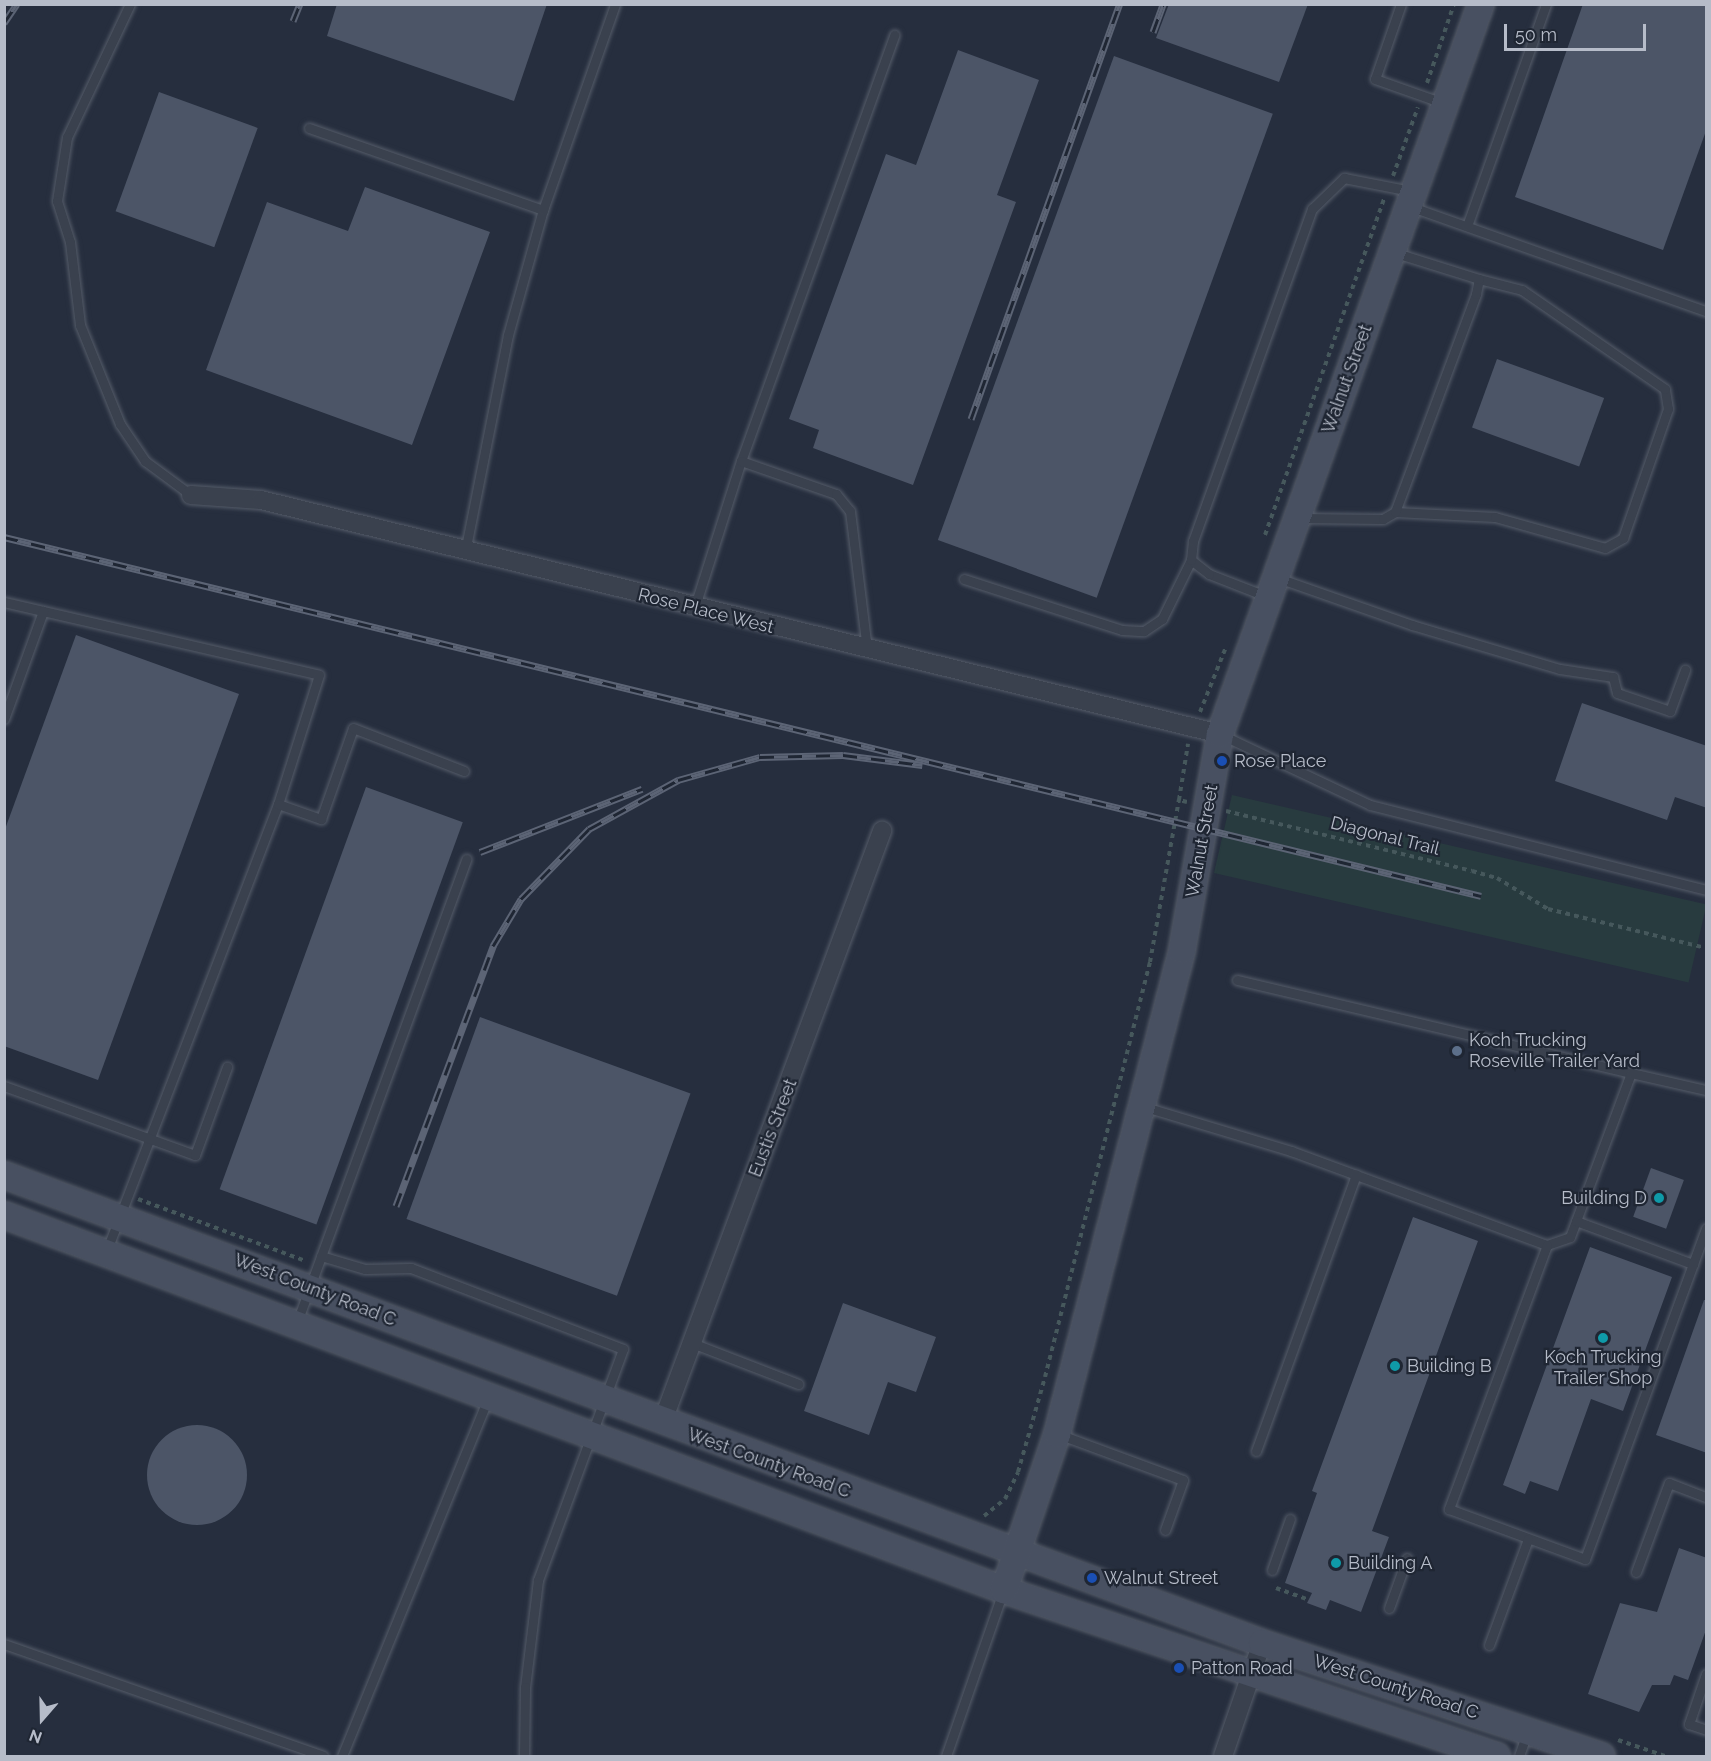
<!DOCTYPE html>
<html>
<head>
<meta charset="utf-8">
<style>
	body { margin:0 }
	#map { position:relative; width:1711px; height:1761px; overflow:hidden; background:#262e3e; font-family:Raleway,sans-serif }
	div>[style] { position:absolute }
	.green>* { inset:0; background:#283b3f; transform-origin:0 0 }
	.building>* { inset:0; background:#4c5567; transform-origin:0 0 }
	.round { border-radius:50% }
	.path>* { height:4px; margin-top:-2px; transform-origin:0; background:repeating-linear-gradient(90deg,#46585c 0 4.5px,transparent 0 9px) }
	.roads { filter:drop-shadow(0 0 2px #555c69) drop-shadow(0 0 2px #555c69) }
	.lane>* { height:9px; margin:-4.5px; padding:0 4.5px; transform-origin:4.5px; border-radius:4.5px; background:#3a414e }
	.street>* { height:18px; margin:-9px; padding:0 9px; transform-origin:9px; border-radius:9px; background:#3a414e }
	.secondary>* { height:26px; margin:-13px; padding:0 13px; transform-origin:13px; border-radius:13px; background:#485061 }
	.rail>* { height:7px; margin-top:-3.5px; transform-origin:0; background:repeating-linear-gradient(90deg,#1f2633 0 14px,#5c6475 0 28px); box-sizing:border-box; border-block:2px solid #5c6475 }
	.dots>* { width:16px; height:16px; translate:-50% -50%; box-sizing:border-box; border:3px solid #1f2633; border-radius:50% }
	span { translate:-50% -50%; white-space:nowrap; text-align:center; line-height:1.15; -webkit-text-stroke:4.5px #1f2633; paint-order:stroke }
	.street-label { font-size:18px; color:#b6bcc9 }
	.poi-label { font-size:18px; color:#b6bcc9 }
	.left { translate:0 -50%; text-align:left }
	.right { translate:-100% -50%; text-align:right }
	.frame { position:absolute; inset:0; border:6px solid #b6bcc9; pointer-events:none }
	.north { position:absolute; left:12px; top:1689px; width:60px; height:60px; -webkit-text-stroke:4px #1f2633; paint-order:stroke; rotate:200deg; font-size:16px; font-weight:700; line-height:24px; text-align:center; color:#b6bcc9 }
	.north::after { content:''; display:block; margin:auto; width:21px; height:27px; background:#b6bcc9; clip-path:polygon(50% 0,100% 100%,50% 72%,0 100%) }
	.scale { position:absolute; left:1504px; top:24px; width:142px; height:27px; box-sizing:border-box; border:3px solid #b6bcc9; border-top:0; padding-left:8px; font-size:18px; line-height:21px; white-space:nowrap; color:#b6bcc9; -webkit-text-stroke:4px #1f2633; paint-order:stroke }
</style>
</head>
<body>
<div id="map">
	<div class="green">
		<div style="left:1232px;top:795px;width:487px;height:80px;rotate:13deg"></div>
	</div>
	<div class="building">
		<div style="clip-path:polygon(337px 4px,547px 4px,514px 101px,327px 36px)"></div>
		<div style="clip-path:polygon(1169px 4px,1308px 4px,1279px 82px,1156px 38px)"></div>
		<div style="clip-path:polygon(1583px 4px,1707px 4px,1707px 128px,1663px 250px,1515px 197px)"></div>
		<div style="clip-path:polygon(958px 50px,1039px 80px,997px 195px,1016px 202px,913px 485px,813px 448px,819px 430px,789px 419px,886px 154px,916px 165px)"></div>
		<div style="left:1114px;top:56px;width:169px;height:515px;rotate:20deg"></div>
		<div style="left:159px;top:92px;width:105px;height:127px;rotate:20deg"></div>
		<div style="clip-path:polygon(365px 187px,490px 232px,412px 445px,206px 370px,267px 202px,348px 231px)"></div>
		<div style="left:1497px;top:359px;width:114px;height:73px;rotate:20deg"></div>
		<div style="clip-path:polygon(76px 635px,239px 694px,98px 1080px,4px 1046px,4px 832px)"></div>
		<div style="clip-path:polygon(1582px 703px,1707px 746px,1707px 808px,1675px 797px,1667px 820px,1555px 781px)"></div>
		<div style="left:366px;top:787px;width:103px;height:428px;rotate:20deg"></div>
		<div style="left:480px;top:1017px;width:224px;height:215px;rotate:20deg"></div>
		<div style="left:1651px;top:1168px;width:35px;height:52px;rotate:20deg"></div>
		<div style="clip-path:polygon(1413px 1217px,1478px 1241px,1372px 1531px,1389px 1537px,1361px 1612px,1330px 1600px,1326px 1610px,1307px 1603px,1312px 1593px,1285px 1583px,1317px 1493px,1312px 1491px)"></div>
		<div style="clip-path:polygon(1590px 1247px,1672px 1277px,1623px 1411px,1591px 1399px,1558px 1491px,1530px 1481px,1525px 1494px,1503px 1485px)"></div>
		<div style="clip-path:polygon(1704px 1300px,1707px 1300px,1707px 1453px,1656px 1435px)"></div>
		<div style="clip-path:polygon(843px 1303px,936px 1337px,916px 1392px,888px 1382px,869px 1435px,804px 1411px)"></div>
		<div class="round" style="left:147px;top:1425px;width:100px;height:100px"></div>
		<div style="clip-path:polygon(1679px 1548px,1707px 1558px,1707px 1627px,1688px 1680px,1674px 1675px,1670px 1685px,1652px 1685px,1639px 1712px,1588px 1694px,1620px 1603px,1657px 1612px)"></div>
	</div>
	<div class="path">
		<div style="left:1427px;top:83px;width:83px;rotate:-71.1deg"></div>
		<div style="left:1393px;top:176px;width:73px;rotate:-70.1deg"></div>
		<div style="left:1265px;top:535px;width:359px;rotate:-70.5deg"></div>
		<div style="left:1200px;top:712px;width:70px;rotate:-68.2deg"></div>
		<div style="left:1187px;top:802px;width:8px;rotate:-166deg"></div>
		<div style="left:1179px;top:800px;width:57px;rotate:-80.9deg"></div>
		<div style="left:1226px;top:811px;width:253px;rotate:13.7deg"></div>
		<div style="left:1472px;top:871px;width:26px;rotate:16deg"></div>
		<div style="left:1497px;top:878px;width:60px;rotate:31.3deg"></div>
		<div style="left:1548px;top:909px;width:163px;rotate:13.9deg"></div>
		<div style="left:138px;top:1199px;width:179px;rotate:20.3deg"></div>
		<div style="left:984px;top:1516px;width:27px;rotate:-39deg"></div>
		<div style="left:1005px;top:1499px;width:30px;rotate:-64deg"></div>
		<div style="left:1018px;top:1472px;width:99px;rotate:-74.1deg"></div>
		<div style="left:1045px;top:1377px;width:428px;rotate:-75.8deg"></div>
		<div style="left:1150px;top:962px;width:165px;rotate:-79.9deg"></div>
		<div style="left:1276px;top:1588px;width:35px;rotate:20deg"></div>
		<div style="left:1618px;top:1740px;width:50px;rotate:18.8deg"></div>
	</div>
	<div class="roads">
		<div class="lane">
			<div style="left:130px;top:4px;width:147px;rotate:115.3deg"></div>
			<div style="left:67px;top:137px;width:65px;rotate:98.9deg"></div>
			<div style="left:57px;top:201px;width:43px;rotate:72.4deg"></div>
			<div style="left:70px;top:242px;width:84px;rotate:83.1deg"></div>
			<div style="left:80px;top:325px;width:107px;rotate:68deg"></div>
			<div style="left:120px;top:424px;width:45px;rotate:56deg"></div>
			<div style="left:145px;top:461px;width:57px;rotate:36.5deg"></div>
			<div style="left:1401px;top:4px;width:79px;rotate:109.1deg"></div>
			<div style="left:1375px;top:79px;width:72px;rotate:19.4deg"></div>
			<div style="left:309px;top:128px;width:248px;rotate:19.3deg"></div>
			<div style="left:1409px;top:206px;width:315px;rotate:19.5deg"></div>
			<div style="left:1467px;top:226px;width:236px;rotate:-70.4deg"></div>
			<div style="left:741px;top:461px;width:453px;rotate:-70.2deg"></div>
			<div style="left:1395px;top:512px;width:100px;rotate:2.9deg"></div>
			<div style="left:1495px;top:517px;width:114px;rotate:15.7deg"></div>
			<div style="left:1605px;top:548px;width:21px;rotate:-29deg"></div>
			<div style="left:1623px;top:538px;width:137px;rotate:-70.8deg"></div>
			<div style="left:1668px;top:409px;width:20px;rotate:-99deg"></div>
			<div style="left:1665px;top:389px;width:174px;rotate:-145.3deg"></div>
			<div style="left:1522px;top:290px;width:44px;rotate:-165.7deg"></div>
			<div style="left:1299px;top:518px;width:84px;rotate:0.7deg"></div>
			<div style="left:1383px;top:519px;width:14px;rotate:-30deg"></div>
			<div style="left:1395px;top:512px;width:233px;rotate:-69.6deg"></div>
			<div style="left:1476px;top:294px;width:15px;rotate:-79deg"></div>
			<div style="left:1479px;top:279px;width:90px;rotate:-162.6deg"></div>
			<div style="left:465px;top:552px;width:221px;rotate:-78.8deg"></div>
			<div style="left:508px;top:335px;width:130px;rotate:-74.4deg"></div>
			<div style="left:543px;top:210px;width:218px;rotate:-70.7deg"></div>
			<div style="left:1278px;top:578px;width:142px;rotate:19.3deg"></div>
			<div style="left:1412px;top:625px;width:154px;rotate:16.6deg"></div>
			<div style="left:1560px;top:669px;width:54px;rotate:8.6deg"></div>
			<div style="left:1613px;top:677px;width:16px;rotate:76deg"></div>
			<div style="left:1617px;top:693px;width:56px;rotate:18.8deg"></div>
			<div style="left:1670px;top:711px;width:44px;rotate:-69.9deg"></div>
			<div style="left:964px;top:579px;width:166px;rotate:17.9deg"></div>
			<div style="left:1122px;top:630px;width:22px;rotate:3deg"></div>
			<div style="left:1144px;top:631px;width:22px;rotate:-34deg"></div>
			<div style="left:1162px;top:619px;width:66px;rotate:-63.8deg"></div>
			<div style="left:1268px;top:597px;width:63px;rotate:-158.7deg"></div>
			<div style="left:1209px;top:574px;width:23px;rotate:-142deg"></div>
			<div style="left:1191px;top:560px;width:19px;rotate:-84deg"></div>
			<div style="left:1193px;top:541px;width:353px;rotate:-70.3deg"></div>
			<div style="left:1312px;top:209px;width:45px;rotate:-44.1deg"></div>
			<div style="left:1344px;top:178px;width:68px;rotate:11deg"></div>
			<div style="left:4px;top:602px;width:323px;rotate:13deg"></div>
			<div style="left:319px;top:675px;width:135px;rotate:107.6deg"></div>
			<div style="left:278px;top:804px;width:480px;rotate:111deg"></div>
			<div style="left:694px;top:609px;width:155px;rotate:-72.4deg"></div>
			<div style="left:741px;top:461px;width:101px;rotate:19.2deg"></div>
			<div style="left:836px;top:494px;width:22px;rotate:51deg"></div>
			<div style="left:850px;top:511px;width:140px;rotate:83deg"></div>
			<div style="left:4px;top:719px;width:115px;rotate:-70.1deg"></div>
			<div style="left:1222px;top:735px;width:164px;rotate:25.3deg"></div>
			<div style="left:1370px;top:805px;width:347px;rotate:14.2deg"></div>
			<div style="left:278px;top:804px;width:46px;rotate:19.2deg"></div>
			<div style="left:321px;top:819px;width:96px;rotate:-70.6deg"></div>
			<div style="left:353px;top:728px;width:119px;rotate:21.2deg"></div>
			<div style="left:1237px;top:980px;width:405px;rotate:13.3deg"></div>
			<div style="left:4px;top:1086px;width:203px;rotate:19.9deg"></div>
			<div style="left:195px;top:1155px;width:94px;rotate:-70deg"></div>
			<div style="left:1142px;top:1106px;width:156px;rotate:16.8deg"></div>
			<div style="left:1291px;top:1151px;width:273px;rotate:20.2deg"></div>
			<div style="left:1547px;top:1245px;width:24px;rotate:-19deg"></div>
			<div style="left:1570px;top:1237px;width:175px;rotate:-69.6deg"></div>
			<div style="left:1631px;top:1073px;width:77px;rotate:12.8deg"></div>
			<div style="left:1576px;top:1221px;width:125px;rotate:20.2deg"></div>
			<div style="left:1547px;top:1245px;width:282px;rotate:110.4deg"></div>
			<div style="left:1449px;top:1509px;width:145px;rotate:20.2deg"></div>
			<div style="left:1585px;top:1559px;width:352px;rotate:-69.9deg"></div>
			<div style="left:321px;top:1256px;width:46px;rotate:16.5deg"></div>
			<div style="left:365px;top:1269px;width:46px;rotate:-1.2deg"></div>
			<div style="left:411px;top:1268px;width:227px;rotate:20.9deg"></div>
			<div style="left:623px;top:1349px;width:246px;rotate:110.2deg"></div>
			<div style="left:538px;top:1580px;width:108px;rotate:96.9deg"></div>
			<div style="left:525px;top:1687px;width:69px;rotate:90.8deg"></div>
			<div style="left:297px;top:1322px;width:493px;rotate:-69.9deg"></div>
			<div style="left:692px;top:1343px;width:114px;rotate:21.1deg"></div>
			<div style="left:1058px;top:1434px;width:133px;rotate:20.2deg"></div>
			<div style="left:1183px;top:1480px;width:53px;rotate:109.8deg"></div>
			<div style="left:1256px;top:1451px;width:294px;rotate:-70.1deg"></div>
			<div style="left:1272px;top:1570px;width:54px;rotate:-70.6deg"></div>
			<div style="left:1636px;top:1572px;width:95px;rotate:-69.7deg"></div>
			<div style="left:1669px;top:1483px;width:40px;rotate:21deg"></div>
			<div style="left:1389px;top:1608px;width:53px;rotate:-70.2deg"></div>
			<div style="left:4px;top:1644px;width:338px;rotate:19.3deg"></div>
			<div style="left:1489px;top:1645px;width:113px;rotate:-69.8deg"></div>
			<div style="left:1706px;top:1674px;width:53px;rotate:108.8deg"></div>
			<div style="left:1689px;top:1724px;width:18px;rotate:19deg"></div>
			<div style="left:342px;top:1756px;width:386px;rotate:-67.8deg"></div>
			<div style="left:946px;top:1756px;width:175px;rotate:-70.9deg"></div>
			<div style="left:1519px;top:1756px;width:24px;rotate:-71deg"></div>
		</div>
		<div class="street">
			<div style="left:191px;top:495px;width:70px;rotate:4.1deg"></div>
			<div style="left:261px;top:500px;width:987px;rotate:13.71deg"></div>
			<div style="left:662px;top:1423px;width:632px;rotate:-69.61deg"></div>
			<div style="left:1223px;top:1756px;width:120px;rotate:-71deg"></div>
		</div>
		<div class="secondary">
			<div style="left:4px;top:1175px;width:1342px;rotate:20.41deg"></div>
			<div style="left:1262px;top:1643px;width:358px;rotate:18.4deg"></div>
			<div style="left:4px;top:1215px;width:1068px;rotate:20.56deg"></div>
			<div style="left:1004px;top:1590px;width:520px;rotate:18.61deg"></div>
			<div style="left:1004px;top:1590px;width:165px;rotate:-71.2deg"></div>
			<div style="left:1057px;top:1434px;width:500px;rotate:-75.5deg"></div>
			<div style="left:1182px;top:950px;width:219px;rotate:-80deg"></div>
			<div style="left:1220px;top:734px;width:775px;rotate:-70.33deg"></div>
		</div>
	</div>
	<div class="rail">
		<div style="left:293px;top:21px;width:18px;rotate:-68deg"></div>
		<div style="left:4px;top:23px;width:23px;rotate:-56deg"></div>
		<div style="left:1153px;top:32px;width:30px;rotate:-70deg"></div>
		<div style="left:971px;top:419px;width:441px;rotate:-70.3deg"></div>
		<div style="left:4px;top:537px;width:1520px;rotate:13.66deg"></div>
		<div style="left:480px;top:852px;width:174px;rotate:-21.3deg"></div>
		<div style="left:396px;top:1206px;width:278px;rotate:-69.5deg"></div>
		<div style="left:493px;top:946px;width:55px;rotate:-59.2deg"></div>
		<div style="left:521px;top:899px;width:98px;rotate:-45.8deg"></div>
		<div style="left:589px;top:829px;width:102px;rotate:-28.8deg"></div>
		<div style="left:678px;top:780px;width:85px;rotate:-15.7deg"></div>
		<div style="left:760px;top:757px;width:83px;rotate:-1.4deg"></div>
		<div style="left:843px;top:755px;width:80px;rotate:7.2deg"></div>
	</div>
	<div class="dots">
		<div style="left:1222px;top:761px;background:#1a4fb4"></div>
		<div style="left:1457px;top:1051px;background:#5c6f8a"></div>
		<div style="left:1659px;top:1198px;background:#0f9aa8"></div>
		<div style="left:1603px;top:1338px;background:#0f9aa8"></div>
		<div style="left:1395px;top:1366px;background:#0f9aa8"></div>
		<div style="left:1336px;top:1563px;background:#0f9aa8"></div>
		<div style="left:1092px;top:1578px;background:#1a4fb4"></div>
		<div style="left:1179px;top:1668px;background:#1a4fb4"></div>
	</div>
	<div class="street-label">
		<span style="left:1347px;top:379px;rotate:-70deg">Walnut Street</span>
		<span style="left:706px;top:611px;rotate:14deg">Rose Place West</span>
		<span style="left:1385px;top:836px;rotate:14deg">Diagonal Trail</span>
		<span style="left:1202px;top:841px;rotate:-80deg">Walnut Street</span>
		<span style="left:773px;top:1128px;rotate:-69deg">Eustis Street</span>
		<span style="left:315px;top:1290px;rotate:21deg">West County Road C</span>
		<span style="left:769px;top:1463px;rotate:20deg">West County Road C</span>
		<span style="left:1396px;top:1687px;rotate:18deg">West County Road C</span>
	</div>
	<div class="poi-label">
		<span class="left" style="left:1234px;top:761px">Rose Place</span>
		<span class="left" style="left:1469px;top:1051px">Koch Trucking<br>Roseville Trailer Yard</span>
		<span class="right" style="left:1647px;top:1198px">Building D</span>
		<span style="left:1603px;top:1368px">Koch Trucking<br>Trailer Shop</span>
		<span class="left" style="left:1407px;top:1366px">Building B</span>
		<span class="left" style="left:1348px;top:1563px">Building A</span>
		<span class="left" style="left:1104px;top:1578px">Walnut Street</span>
		<span class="left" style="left:1191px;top:1668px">Patton Road</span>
	</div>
	<div class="frame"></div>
	<div class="north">N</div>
	<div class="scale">50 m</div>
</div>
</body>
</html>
